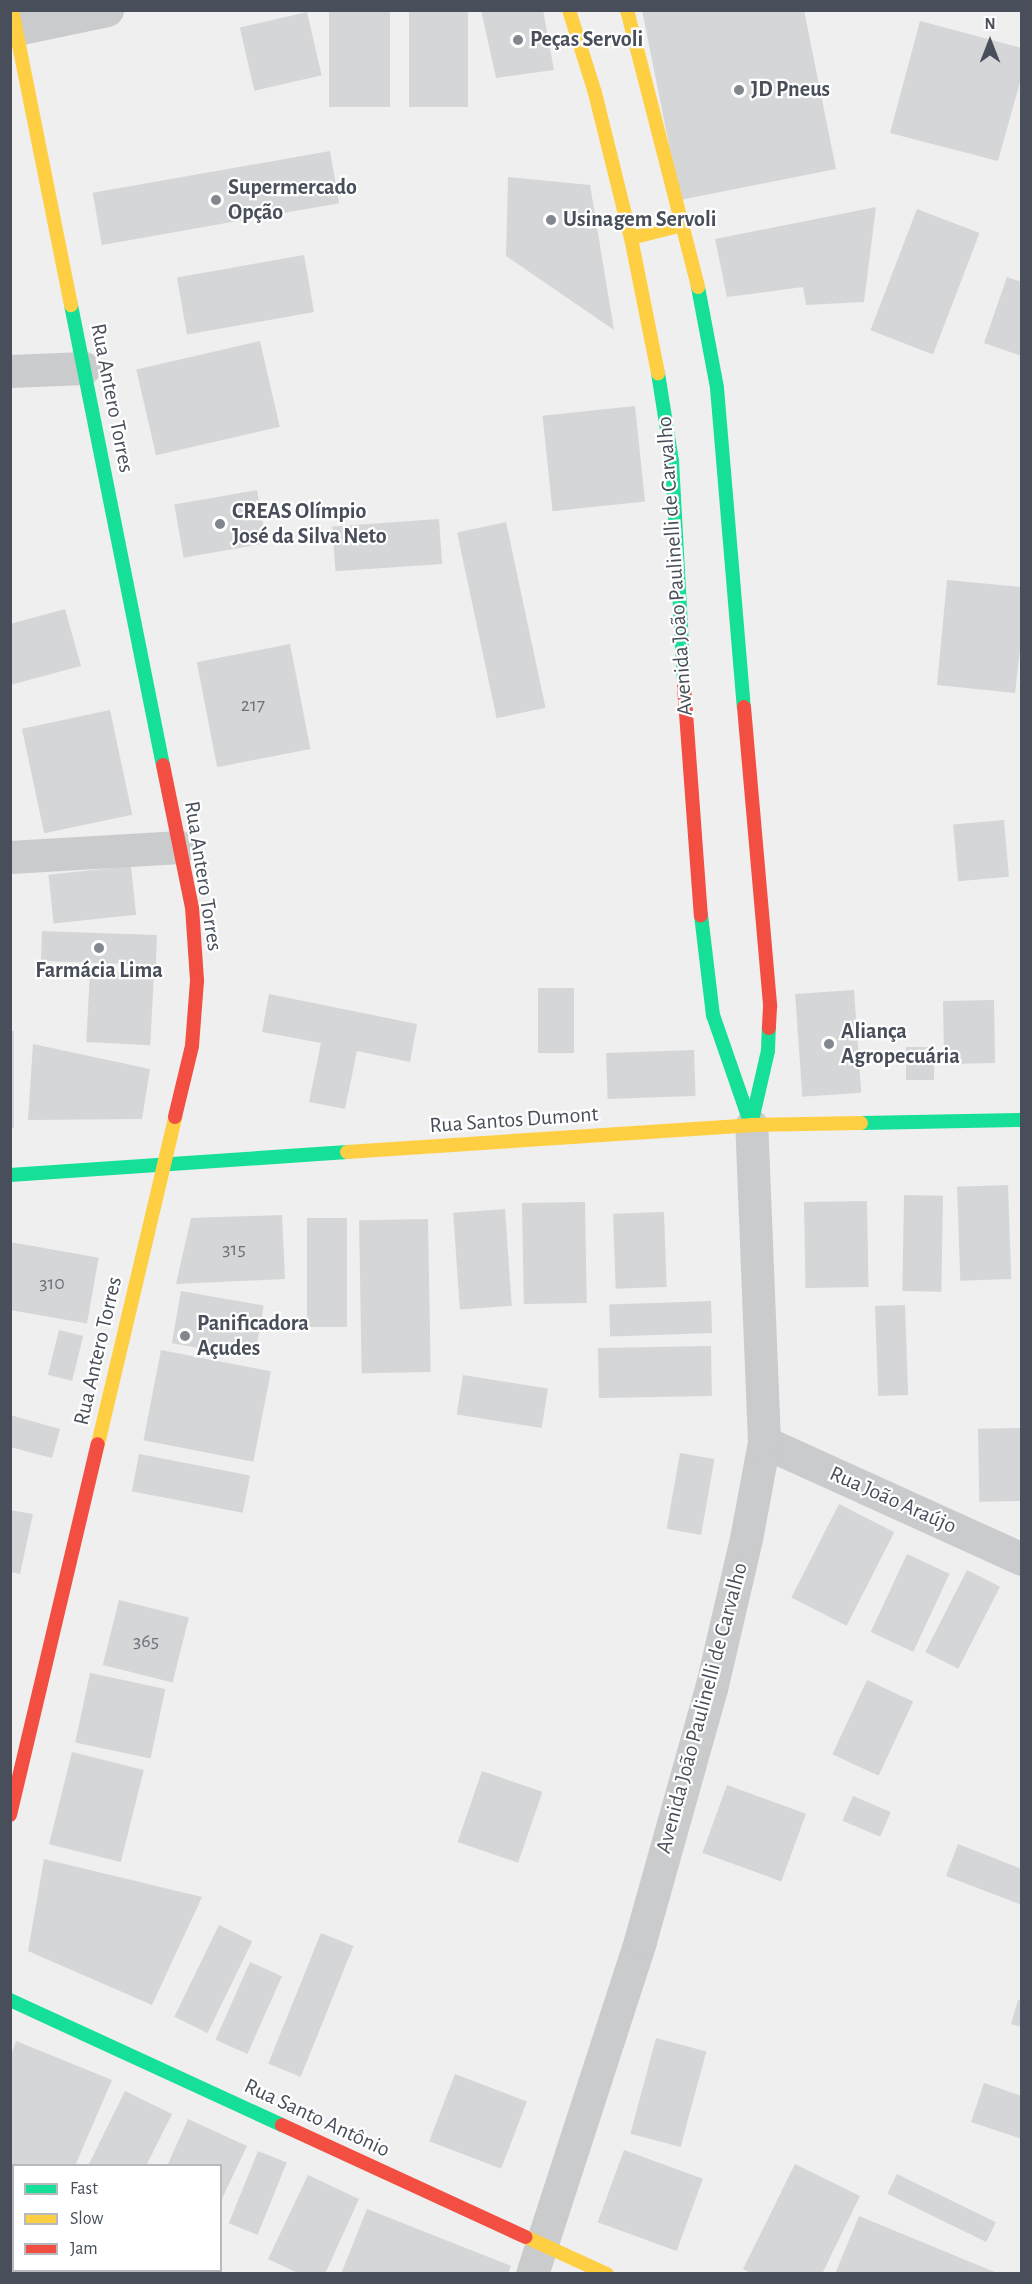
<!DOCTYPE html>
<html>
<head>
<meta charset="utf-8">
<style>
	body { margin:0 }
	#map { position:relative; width:1032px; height:2284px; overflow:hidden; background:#efefef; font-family:"Alegreya Sans",sans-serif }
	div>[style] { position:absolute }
	.building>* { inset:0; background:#d5d6d8; transform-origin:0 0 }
	.street>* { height:33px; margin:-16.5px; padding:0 16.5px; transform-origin:16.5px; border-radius:16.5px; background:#cacbcd }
	.fast>* { height:14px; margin:-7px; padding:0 7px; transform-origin:7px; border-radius:7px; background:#16e098 }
	.slow>* { height:14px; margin:-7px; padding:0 7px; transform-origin:7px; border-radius:7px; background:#ffcf43 }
	.jam>* { height:14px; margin:-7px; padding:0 7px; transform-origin:7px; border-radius:7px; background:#f24e42 }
	.dots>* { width:16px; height:16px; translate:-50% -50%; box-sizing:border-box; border:3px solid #fff; border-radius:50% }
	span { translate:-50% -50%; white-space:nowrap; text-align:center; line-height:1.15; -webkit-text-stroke:4.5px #fff; paint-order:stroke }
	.number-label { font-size:20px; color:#6d727b }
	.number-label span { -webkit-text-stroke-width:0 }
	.poi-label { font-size:22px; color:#484f5a; font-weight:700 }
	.left { translate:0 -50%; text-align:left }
	.street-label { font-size:22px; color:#484f5a }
	.frame { position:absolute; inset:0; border:12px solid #484f5a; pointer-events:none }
	.legend { position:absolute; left:12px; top:2164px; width:210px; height:108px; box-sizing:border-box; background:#fff; border:2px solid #b6b9bd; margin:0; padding:8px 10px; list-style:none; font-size:18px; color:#484f5a }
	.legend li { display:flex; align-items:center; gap:12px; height:30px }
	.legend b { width:30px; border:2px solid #b6b9bd }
	.north { position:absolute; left:960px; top:12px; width:60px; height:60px; -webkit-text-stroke:4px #fff; paint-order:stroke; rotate:0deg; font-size:16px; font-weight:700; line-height:24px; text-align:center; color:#484f5a }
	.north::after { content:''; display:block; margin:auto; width:21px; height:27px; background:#484f5a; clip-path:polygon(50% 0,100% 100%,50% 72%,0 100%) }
</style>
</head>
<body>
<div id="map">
	<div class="building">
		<div style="left:329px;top:10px;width:61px;height:97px"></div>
		<div style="left:409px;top:10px;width:59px;height:97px"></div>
		<div style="clip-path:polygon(481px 10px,543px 10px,554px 70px,496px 78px)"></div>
		<div style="clip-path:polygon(642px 10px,804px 10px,836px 169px,680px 200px)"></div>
		<div style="left:307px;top:12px;width:65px;height:69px;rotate:77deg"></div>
		<div style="clip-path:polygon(920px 21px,1022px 48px,1022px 75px,998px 161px,890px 133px)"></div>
		<div style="left:330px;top:151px;width:53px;height:241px;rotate:80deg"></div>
		<div style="clip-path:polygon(508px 177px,590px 185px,614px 330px,506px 256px)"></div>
		<div style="clip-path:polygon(876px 207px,864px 302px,806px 305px,803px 287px,727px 297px,715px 239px)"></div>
		<div style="left:917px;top:209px;width:67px;height:130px;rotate:21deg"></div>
		<div style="left:304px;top:255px;width:58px;height:129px;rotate:80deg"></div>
		<div style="clip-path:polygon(1007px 277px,1022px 282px,1022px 356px,984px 343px)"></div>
		<div style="left:260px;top:341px;width:88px;height:127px;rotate:77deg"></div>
		<div style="left:635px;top:406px;width:96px;height:93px;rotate:84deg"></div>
		<div style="left:257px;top:490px;width:54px;height:84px;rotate:80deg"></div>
		<div style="left:439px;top:519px;width:45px;height:107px;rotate:86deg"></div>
		<div style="left:506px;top:522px;width:190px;height:50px;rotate:78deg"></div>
		<div style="clip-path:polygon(947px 580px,1022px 587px,1022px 632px,1015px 693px,937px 685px)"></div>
		<div style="clip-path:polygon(65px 609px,81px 666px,10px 685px,10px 624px)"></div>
		<div style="left:290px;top:644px;width:107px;height:95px;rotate:79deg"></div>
		<div style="left:110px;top:710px;width:107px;height:90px;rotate:78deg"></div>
		<div style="left:1004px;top:820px;width:57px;height:51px;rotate:85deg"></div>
		<div style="left:131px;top:866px;width:49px;height:83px;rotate:84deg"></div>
		<div style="left:42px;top:931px;width:115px;height:30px;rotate:2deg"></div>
		<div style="left:90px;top:971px;width:64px;height:71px;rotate:3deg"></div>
		<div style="left:538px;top:988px;width:36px;height:65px"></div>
		<div style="left:854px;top:990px;width:103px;height:59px;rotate:86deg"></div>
		<div style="clip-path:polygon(269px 994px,417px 1024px,410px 1062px,357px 1051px,345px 1109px,309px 1102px,321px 1043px,262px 1032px)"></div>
		<div style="left:994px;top:1000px;width:63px;height:51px;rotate:89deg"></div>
		<div style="left:10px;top:1031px;width:4px;height:97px"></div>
		<div style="clip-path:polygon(33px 1044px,150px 1069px,142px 1119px,28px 1120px)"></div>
		<div style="left:906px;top:1047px;width:28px;height:33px"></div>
		<div style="left:694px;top:1050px;width:46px;height:88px;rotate:88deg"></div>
		<div style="left:1008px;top:1185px;width:94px;height:51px;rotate:88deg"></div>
		<div style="left:904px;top:1195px;width:39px;height:96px;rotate:1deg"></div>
		<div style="left:867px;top:1201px;width:86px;height:63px;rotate:89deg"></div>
		<div style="left:585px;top:1202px;width:101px;height:63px;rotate:89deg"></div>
		<div style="left:505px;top:1209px;width:97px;height:52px;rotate:86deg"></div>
		<div style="left:664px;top:1212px;width:75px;height:51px;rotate:88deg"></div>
		<div style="clip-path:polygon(282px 1215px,285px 1279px,176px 1284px,191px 1218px)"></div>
		<div style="left:307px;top:1218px;width:40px;height:109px"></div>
		<div style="left:428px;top:1219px;width:153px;height:69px;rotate:89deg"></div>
		<div style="left:10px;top:1242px;width:90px;height:67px;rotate:10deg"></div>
		<div style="left:181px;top:1291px;width:84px;height:53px;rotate:10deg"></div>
		<div style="left:711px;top:1301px;width:32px;height:102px;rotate:88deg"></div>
		<div style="left:905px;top:1305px;width:90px;height:30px;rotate:88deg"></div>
		<div style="left:59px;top:1330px;width:25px;height:46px;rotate:14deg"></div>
		<div style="left:711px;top:1346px;width:50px;height:113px;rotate:89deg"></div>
		<div style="left:161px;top:1350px;width:112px;height:92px;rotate:11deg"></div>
		<div style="left:463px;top:1375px;width:86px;height:40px;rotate:9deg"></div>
		<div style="clip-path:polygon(10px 1415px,60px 1429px,52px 1458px,10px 1447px)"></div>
		<div style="left:1021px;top:1428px;width:73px;height:43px;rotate:89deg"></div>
		<div style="left:680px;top:1453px;width:35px;height:77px;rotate:10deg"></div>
		<div style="left:139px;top:1454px;width:113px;height:38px;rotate:11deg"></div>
		<div style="left:839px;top:1504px;width:62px;height:105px;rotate:27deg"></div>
		<div style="clip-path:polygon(10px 1510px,33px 1514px,20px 1574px,10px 1572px)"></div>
		<div style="left:907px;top:1554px;width:47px;height:86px;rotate:25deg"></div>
		<div style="left:967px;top:1570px;width:37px;height:92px;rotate:27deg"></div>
		<div style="left:119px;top:1600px;width:72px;height:67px;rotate:14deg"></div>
		<div style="left:90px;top:1673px;width:77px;height:71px;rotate:12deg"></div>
		<div style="left:867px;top:1680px;width:51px;height:82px;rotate:25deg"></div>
		<div style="left:72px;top:1752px;width:74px;height:95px;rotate:14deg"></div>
		<div style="left:482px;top:1771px;width:64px;height:75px;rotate:19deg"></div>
		<div style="left:727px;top:1785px;width:84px;height:72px;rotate:20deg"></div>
		<div style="left:853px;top:1796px;width:41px;height:27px;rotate:23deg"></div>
		<div style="clip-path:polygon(958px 1844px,1022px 1869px,1022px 1905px,946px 1876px)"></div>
		<div style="clip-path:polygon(44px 1859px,202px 1897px,152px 2005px,28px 1951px)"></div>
		<div style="left:219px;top:1925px;width:37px;height:102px;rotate:26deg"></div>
		<div style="left:321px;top:1933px;width:35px;height:141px;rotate:22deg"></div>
		<div style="left:250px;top:1962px;width:35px;height:85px;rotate:24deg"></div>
		<div style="clip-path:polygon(1018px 2000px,1022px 2001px,1022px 2027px,1011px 2024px)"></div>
		<div style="left:656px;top:2038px;width:52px;height:99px;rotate:15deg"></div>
		<div style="clip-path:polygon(16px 2041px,112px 2080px,75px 2166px,14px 2166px,13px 2186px,10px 2178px,10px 2058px)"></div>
		<div style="left:455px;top:2074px;width:77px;height:72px;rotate:21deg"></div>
		<div style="clip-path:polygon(984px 2083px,1022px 2096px,1022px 2139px,971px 2122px)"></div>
		<div style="clip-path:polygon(125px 2091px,172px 2114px,146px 2166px,88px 2166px)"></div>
		<div style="clip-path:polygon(188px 2119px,247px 2146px,220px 2203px,220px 2166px,167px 2166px)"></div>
		<div style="left:624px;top:2150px;width:84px;height:77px;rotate:20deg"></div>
		<div style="left:258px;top:2151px;width:31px;height:78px;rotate:22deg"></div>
		<div style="clip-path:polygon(795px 2164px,860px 2196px,822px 2274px,752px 2274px,743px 2269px)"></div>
		<div style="left:897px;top:2174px;width:110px;height:22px;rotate:26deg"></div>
		<div style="clip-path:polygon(308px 2175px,359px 2199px,325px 2274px,300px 2274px,268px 2259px)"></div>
		<div style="clip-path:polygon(367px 2209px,511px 2266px,508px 2274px,341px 2274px)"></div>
		<div style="clip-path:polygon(859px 2216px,997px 2273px,997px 2274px,835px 2274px)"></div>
		<div style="left:41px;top:2270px;width:93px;height:4px"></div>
	</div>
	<div class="street">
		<div style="left:16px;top:29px;width:93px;rotate:-11.8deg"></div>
		<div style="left:10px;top:371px;width:74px;rotate:-2.3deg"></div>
		<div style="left:10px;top:857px;width:170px;rotate:-3.4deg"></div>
		<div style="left:764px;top:1442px;width:283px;rotate:24.4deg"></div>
		<div style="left:532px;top:2274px;width:350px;rotate:-72deg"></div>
		<div style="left:640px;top:1941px;width:262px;rotate:-74.3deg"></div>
		<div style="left:711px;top:1689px;width:154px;rotate:-76.9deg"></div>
		<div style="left:746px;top:1539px;width:99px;rotate:-79.5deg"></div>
		<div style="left:764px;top:1442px;width:317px;rotate:-92.3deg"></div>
	</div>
	<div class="fast">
		<div style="left:698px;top:287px;width:103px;rotate:79.3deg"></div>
		<div style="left:717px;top:388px;width:320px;rotate:85.2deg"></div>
		<div style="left:71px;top:305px;width:469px;rotate:78.7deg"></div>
		<div style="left:658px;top:373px;width:89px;rotate:81deg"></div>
		<div style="left:672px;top:461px;width:225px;rotate:86.9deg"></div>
		<div style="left:701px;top:915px;width:101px;rotate:83.2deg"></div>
		<div style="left:713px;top:1015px;width:116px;rotate:70.9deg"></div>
		<div style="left:861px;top:1123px;width:161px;rotate:-1.1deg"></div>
		<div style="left:751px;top:1125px;width:76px;rotate:-77.1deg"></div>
		<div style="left:768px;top:1051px;width:23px;rotate:-88deg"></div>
		<div style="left:10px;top:1175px;width:338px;rotate:-3.9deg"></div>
		<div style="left:10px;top:2000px;width:299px;rotate:24.7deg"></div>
	</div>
	<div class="slow">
		<div style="left:12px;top:10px;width:301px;rotate:78.7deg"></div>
		<div style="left:569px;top:10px;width:87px;rotate:72.6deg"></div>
		<div style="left:595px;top:93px;width:149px;rotate:76.1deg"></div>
		<div style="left:631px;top:238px;width:138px;rotate:78.7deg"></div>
		<div style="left:627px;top:10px;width:286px;rotate:75.6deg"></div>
		<div style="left:631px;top:238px;width:53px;rotate:-14.3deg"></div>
		<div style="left:347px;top:1152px;width:405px;rotate:-3.8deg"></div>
		<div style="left:751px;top:1125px;width:110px;rotate:-1deg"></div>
		<div style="left:98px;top:1444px;width:336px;rotate:-76.7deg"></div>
		<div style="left:526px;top:2237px;width:89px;rotate:24.6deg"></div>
	</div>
	<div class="jam">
		<div style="left:684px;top:686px;width:230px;rotate:85.8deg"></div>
		<div style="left:744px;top:707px;width:301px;rotate:85deg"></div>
		<div style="left:770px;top:1007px;width:21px;rotate:93deg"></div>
		<div style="left:163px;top:765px;width:145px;rotate:78.5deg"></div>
		<div style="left:192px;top:907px;width:74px;rotate:86.1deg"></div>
		<div style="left:197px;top:981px;width:65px;rotate:94.4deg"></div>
		<div style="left:192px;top:1046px;width:73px;rotate:103.5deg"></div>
		<div style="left:10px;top:1815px;width:381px;rotate:-76.7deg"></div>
		<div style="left:282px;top:2125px;width:268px;rotate:24.7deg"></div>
	</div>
	<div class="dots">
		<div style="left:518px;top:40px;background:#82878e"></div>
		<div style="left:739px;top:90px;background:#82878e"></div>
		<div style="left:216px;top:200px;background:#82878e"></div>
		<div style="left:551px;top:220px;background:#82878e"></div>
		<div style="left:220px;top:524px;background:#82878e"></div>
		<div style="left:99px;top:948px;background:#82878e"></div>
		<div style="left:829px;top:1044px;background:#82878e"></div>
		<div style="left:185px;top:1336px;background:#82878e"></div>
	</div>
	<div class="number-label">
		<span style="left:253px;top:705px">217</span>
		<span style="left:234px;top:1249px">315</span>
		<span style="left:52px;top:1283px">310</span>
		<span style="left:146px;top:1641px">365</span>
	</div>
	<div class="poi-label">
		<span class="left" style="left:530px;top:40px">Peças Servoli</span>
		<span class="left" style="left:751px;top:90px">JD Pneus</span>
		<span class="left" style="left:228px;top:200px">Supermercado<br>Opção</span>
		<span class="left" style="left:563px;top:220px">Usinagem Servoli</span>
		<span class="left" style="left:232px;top:524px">CREAS Olímpio<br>José da Silva Neto</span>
		<span style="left:99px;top:971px">Farmácia Lima</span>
		<span class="left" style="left:841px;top:1044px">Aliança<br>Agropecuária</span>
		<span class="left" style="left:197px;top:1336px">Panificadora<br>Açudes</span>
	</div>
	<div class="street-label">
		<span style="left:112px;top:398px;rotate:79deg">Rua Antero Torres</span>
		<span style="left:675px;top:566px;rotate:-94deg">Avenida João Paulinelli de Carvalho</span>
		<span style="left:203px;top:876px;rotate:81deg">Rua Antero Torres</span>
		<span style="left:514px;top:1120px;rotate:-4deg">Rua Santos Dumont</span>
		<span style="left:98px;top:1351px;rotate:-77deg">Rua Antero Torres</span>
		<span style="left:893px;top:1500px;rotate:24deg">Rua João Araújo</span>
		<span style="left:702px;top:1708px;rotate:-75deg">Avenida João Paulinelli de Carvalho</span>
		<span style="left:317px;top:2118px;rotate:25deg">Rua Santo Antônio</span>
	</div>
	<div class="frame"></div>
	<ul class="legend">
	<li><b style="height:8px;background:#16e098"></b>Fast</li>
	<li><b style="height:8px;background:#ffcf43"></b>Slow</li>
	<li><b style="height:8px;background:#f24e42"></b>Jam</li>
	</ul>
	<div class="north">N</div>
</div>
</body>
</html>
